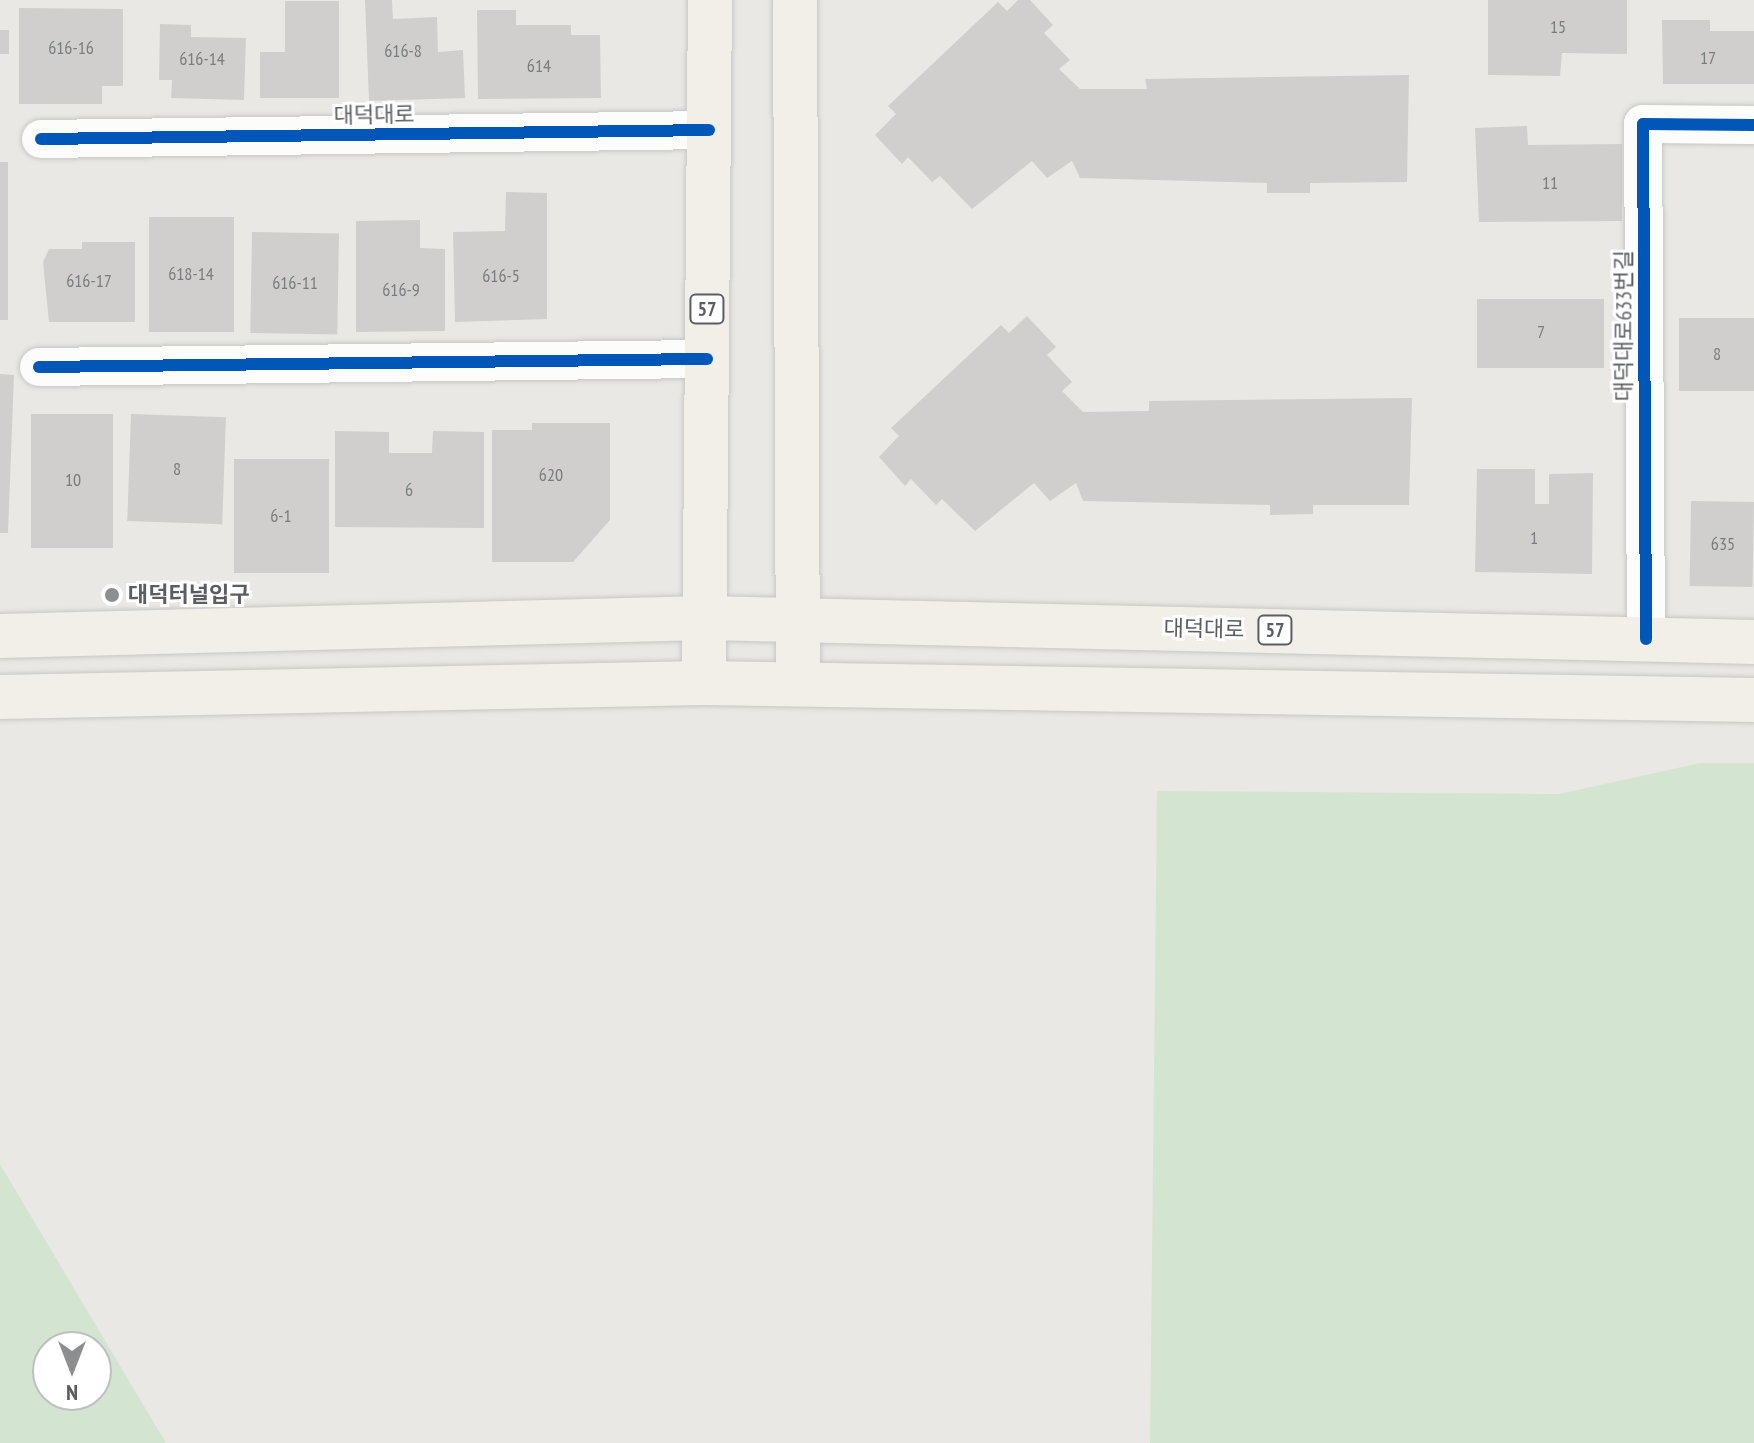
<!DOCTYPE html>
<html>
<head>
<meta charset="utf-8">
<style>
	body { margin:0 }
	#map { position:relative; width:1754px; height:1443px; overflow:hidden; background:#eae8e4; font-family:"PT Sans Narrow","Noto Sans KR",sans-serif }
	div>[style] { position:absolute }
	.green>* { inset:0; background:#d3e5d0 }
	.building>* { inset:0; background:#d1cfcd; transform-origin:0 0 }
	.roads { filter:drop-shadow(0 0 2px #c6c7c6) drop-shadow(0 0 2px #c6c7c6) }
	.street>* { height:38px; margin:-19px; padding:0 19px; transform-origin:19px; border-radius:19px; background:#fcfcfb }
	.primary>* { height:44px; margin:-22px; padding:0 22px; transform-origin:22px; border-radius:22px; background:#f1efe7 }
	.cycleway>* { height:12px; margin:-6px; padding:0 6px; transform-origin:6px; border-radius:6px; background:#0057b8 }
	.dots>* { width:22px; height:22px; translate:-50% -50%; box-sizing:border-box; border:4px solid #fff; border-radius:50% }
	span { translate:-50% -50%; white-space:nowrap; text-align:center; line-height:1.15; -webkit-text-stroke:6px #fff; paint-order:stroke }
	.number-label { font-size:18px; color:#797c7e }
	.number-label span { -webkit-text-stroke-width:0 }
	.shield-label span { padding:2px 6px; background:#fff; border:2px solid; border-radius:6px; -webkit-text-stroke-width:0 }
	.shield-label { font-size:20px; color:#5a5e62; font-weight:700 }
	.street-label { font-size:22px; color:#5a5e62 }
	.poi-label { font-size:22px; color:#5a5e62; font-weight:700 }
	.left { translate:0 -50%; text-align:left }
	.north { position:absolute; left:32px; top:1331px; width:80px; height:80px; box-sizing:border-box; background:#fff; border:2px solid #bdbfc0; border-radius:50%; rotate:180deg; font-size:22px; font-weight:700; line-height:32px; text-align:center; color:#5a5e62 }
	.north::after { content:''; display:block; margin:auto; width:28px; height:36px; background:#8c8e90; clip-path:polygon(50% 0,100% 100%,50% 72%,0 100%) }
</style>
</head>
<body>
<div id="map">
	<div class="green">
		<div style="clip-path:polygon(1700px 763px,1754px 763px,1754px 1443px,1150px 1443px,1157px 791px,1559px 794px)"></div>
		<div style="clip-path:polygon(evenodd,0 1164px,166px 1443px,0 1443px,0 1164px,96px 1347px,96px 1395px,48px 1395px,48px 1347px,96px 1347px)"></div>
	</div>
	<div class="building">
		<div style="clip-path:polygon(365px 0,392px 0,393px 19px,437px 17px,438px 52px,463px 50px,465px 98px,369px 101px)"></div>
		<div style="clip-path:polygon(1018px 0,1030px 0,1053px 25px,1044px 33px,1070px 60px,1059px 69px,1080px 89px,1147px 89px,1145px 79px,1409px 75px,1407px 182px,1310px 183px,1310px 193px,1267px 193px,1267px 183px,1080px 178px,1072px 161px,1047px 178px,1032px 161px,972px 209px,940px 176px,932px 182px,908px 157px,902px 164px,875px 135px,896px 114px,888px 106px,998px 2px,1007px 11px)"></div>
		<div style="clip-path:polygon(1488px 0,1627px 0,1627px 54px,1562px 53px,1560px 76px,1488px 75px)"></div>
		<div style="clip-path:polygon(285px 1px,339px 1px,339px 98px,260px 98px,260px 52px,285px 52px)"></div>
		<div style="clip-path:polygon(19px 8px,123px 9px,123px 86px,102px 86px,102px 104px,19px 104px)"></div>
		<div style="clip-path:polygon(477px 10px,516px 10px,516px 25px,571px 25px,571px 35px,600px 35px,601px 98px,478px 99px)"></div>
		<div style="clip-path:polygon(1662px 20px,1710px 20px,1710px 31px,1754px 31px,1754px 84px,1663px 84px)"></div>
		<div style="clip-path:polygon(160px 24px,191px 25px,191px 37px,246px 38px,244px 100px,171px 98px,172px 80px,159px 80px)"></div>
		<div style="left:0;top:30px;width:9px;height:24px"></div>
		<div style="clip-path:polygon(1527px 126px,1528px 145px,1622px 144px,1622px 221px,1479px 222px,1475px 128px)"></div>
		<div style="left:0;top:162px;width:8px;height:158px"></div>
		<div style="clip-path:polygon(506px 192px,547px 193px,547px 319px,455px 322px,453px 232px,505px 231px)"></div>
		<div style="left:149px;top:217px;width:85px;height:115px"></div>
		<div style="clip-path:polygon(420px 220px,420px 248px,445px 249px,445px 331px,356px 332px,356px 221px)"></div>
		<div style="left:252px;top:232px;width:87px;height:101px;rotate:1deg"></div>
		<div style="clip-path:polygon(82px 242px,135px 242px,135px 322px,49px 322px,43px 262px,49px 249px,82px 249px)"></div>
		<div style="left:1477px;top:299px;width:127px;height:69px"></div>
		<div style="clip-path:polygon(1027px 316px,1056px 347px,1047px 355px,1072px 382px,1062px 391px,1083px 412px,1149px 411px,1149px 401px,1412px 398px,1409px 505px,1313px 505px,1313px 514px,1270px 515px,1270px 505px,1083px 501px,1076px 483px,1050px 501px,1034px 483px,975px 531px,942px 499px,936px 505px,911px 479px,905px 486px,879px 457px,899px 436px,891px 428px,1001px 325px,1009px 333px)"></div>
		<div style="left:1679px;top:318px;width:75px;height:73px"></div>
		<div style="clip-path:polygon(0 374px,14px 375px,8px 533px,0 533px)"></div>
		<div style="left:31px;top:414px;width:82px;height:134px"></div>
		<div style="left:131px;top:414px;width:95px;height:107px;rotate:2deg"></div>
		<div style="clip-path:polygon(532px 423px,610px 423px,610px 520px,573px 562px,492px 562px,492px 430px,532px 430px)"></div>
		<div style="clip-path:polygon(335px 431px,389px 432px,389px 453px,432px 453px,433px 431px,484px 432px,484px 528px,335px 527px)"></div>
		<div style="left:234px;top:459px;width:95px;height:114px"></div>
		<div style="clip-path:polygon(1477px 469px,1535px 469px,1535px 504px,1549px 504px,1549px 474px,1593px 473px,1592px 574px,1475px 572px)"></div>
		<div style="left:1691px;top:501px;width:63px;height:85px;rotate:1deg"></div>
	</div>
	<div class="roads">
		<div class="street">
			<div style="left:41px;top:139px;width:668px;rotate:-0.77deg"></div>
			<div style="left:39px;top:367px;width:668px;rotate:-0.69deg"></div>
			<div style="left:1646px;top:639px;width:515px;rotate:-90.33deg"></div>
			<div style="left:1643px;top:124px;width:111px;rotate:0.5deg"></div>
		</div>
		<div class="primary">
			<div style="left:795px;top:0;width:684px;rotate:89.75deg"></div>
			<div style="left:0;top:636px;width:705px;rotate:-1.46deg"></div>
			<div style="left:705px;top:618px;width:1049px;rotate:1.31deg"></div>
			<div style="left:704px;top:683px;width:683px;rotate:-89.5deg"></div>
			<div style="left:0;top:697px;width:704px;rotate:-1.14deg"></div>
			<div style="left:704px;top:683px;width:1050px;rotate:0.93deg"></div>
		</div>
	</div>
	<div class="cycleway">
		<div style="left:41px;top:139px;width:668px;rotate:-0.77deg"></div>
		<div style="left:39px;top:367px;width:668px;rotate:-0.69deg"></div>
		<div style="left:1646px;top:639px;width:515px;rotate:-90.33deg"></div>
		<div style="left:1643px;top:124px;width:111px;rotate:0.5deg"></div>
	</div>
	<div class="dots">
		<div style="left:112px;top:595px;background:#8c8e90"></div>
	</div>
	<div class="number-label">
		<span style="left:1558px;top:27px">15</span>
		<span style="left:71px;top:48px">616-16</span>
		<span style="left:403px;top:51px">616-8</span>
		<span style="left:1708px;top:58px">17</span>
		<span style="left:202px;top:59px">616-14</span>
		<span style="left:539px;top:66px">614</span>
		<span style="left:1550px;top:183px">11</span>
		<span style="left:191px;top:274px">618-14</span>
		<span style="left:501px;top:276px">616-5</span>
		<span style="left:89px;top:281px">616-17</span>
		<span style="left:295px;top:283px">616-11</span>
		<span style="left:401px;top:290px">616-9</span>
		<span style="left:1541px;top:332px">7</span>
		<span style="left:1717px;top:354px">8</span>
		<span style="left:177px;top:469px">8</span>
		<span style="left:551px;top:475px">620</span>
		<span style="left:73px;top:480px">10</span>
		<span style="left:409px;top:490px">6</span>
		<span style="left:281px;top:516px">6-1</span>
		<span style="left:1534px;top:538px">1</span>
		<span style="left:1723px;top:544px">635</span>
	</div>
	<div class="shield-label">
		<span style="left:707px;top:309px">57</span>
		<span style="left:1275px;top:630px">57</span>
	</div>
	<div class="street-label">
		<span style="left:374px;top:115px;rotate:-1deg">대덕대로</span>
		<span style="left:1624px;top:326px;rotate:-90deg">대덕대로633번길</span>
		<span style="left:1204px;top:629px;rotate:1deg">대덕대로</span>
	</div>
	<div class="poi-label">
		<span class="left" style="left:128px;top:595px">대덕터널입구</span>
	</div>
	<div class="north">N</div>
</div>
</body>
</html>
